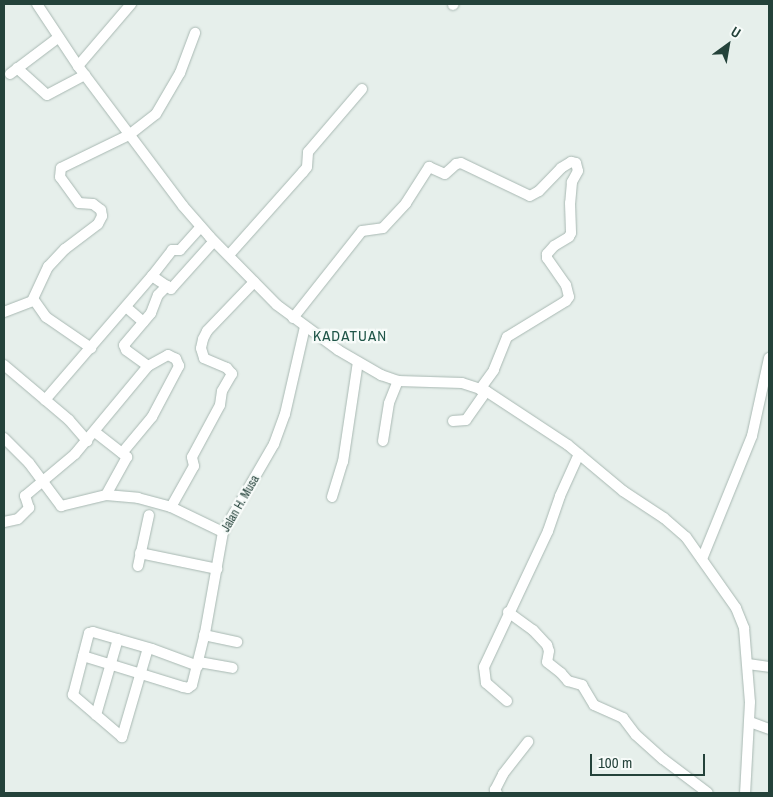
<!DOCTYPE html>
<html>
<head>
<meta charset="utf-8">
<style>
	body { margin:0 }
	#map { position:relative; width:773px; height:797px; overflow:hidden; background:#e6efeb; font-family:"Archivo Narrow",sans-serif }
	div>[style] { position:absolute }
	.roads { filter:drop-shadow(0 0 1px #a8b8b2) drop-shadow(0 0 1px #a8b8b2) }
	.minor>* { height:10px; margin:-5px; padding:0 5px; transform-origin:5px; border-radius:5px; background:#fff }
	span { translate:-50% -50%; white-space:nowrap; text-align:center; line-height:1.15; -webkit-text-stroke:4.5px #f7fbf9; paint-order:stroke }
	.street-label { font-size:12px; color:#24423a }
	.quarter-label { font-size:15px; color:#1f5548; letter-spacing:1px }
	.frame { position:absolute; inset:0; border:5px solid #24423a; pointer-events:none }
	.north { position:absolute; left:703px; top:20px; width:50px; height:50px; -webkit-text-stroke:4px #f7fbf9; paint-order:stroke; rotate:32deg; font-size:14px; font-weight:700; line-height:20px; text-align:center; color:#24423a }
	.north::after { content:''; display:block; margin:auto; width:18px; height:22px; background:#24423a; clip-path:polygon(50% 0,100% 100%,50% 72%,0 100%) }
	.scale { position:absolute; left:590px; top:754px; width:115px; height:22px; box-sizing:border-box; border:2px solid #24423a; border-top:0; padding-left:6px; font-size:15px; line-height:18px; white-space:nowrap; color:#24423a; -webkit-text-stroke:4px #f7fbf9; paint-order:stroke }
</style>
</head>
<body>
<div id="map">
	<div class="roads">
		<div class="minor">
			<div style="left:37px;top:4px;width:74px;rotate:56.5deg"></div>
			<div style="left:78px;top:66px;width:175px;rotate:53.1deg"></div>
			<div style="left:183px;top:206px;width:41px;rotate:48.9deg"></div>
			<div style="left:210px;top:237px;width:95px;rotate:45.4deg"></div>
			<div style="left:277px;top:305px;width:76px;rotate:36.4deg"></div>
			<div style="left:338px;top:350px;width:50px;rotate:30.2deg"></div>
			<div style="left:381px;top:375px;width:18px;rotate:19deg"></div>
			<div style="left:398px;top:381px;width:64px;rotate:1.8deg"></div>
			<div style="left:462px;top:383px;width:25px;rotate:18deg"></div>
			<div style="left:486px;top:391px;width:98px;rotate:33.4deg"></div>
			<div style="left:568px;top:445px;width:72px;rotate:39.9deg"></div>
			<div style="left:623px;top:491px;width:49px;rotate:33.4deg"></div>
			<div style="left:664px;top:518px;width:29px;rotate:41deg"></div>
			<div style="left:686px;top:537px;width:87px;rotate:54.8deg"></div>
			<div style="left:736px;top:608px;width:22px;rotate:68deg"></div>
			<div style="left:744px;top:628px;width:74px;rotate:85.4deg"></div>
			<div style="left:750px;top:702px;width:91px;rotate:93.1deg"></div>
			<div style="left:453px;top:5px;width:1px;rotate:-45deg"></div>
			<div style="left:78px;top:66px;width:82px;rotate:-49.5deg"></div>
			<div style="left:17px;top:68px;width:40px;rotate:42deg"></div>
			<div style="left:47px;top:95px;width:43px;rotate:-27.8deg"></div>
			<div style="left:10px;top:74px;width:61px;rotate:-37.1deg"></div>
			<div style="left:229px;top:255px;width:111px;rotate:-48.3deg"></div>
			<div style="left:303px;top:172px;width:6px;rotate:-51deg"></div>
			<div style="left:307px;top:167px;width:15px;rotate:-86deg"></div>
			<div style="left:308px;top:152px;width:83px;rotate:-49.4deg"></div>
			<div style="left:152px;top:276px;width:33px;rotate:-52deg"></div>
			<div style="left:172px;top:250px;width:8px"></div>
			<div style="left:180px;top:250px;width:31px;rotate:-48deg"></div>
			<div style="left:34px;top:300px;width:21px;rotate:55deg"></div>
			<div style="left:46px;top:317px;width:55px;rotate:34.6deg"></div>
			<div style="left:126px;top:307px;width:23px;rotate:41deg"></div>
			<div style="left:4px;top:312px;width:30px;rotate:-21deg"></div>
			<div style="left:32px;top:301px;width:38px;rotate:-65deg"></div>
			<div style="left:48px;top:267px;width:25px;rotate:-47deg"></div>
			<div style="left:65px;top:249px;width:41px;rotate:-37.1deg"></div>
			<div style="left:98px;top:224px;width:9px;rotate:-63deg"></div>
			<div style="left:102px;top:216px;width:6px;rotate:-99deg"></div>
			<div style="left:101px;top:210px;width:10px;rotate:-143deg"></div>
			<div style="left:93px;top:204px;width:14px;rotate:-176deg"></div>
			<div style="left:79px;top:203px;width:32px;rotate:-126deg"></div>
			<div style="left:60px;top:177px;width:9px;rotate:-84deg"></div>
			<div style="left:61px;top:168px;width:76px;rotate:-25.9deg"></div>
			<div style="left:129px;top:135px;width:34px;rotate:-38deg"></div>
			<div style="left:156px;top:114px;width:48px;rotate:-59.7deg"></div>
			<div style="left:180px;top:73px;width:43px;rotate:-69.4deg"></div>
			<div style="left:293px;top:318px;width:111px;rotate:-51.6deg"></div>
			<div style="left:362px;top:231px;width:21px;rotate:-8deg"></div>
			<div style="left:383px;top:228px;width:34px;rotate:-47deg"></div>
			<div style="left:406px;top:203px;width:43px;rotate:-57.4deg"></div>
			<div style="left:429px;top:167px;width:17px;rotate:24deg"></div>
			<div style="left:445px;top:174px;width:15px;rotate:-42deg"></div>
			<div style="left:456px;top:164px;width:5px;rotate:-11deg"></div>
			<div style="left:461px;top:163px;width:76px;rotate:25.6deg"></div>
			<div style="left:530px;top:196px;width:10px;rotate:-29deg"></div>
			<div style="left:539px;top:191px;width:32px;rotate:-46deg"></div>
			<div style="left:561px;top:168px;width:12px;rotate:-31deg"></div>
			<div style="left:571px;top:162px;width:5px;rotate:11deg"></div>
			<div style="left:576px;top:163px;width:8px;rotate:76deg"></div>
			<div style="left:578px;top:171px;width:13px;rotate:119deg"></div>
			<div style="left:572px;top:182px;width:21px;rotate:95deg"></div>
			<div style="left:570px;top:203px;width:30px;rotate:88deg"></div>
			<div style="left:571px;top:233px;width:4px;rotate:117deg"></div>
			<div style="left:569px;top:237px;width:17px;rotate:149deg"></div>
			<div style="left:554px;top:246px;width:11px;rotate:131deg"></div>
			<div style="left:547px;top:254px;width:4px;rotate:90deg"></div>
			<div style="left:547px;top:258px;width:33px;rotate:55deg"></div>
			<div style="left:566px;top:285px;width:12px;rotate:76deg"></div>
			<div style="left:569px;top:297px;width:5px;rotate:127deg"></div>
			<div style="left:566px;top:301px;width:69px;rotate:148.6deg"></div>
			<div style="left:507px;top:337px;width:35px;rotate:112deg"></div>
			<div style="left:494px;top:370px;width:24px;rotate:126deg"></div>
			<div style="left:4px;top:365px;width:85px;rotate:40.2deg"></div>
			<div style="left:69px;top:420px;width:28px;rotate:49deg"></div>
			<div style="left:45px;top:400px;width:164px;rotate:-49.2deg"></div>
			<div style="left:152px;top:276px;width:23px;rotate:34deg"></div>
			<div style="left:171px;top:289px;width:64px;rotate:-48.1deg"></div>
			<div style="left:453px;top:421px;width:13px;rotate:-4deg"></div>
			<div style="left:466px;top:420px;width:35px;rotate:-55deg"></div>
			<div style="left:95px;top:432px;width:41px;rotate:38deg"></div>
			<div style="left:127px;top:457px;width:43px;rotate:118.9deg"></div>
			<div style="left:4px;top:438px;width:35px;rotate:45deg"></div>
			<div style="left:29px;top:463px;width:54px;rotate:53.3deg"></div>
			<div style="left:61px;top:506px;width:46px;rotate:-13.7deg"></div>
			<div style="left:106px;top:495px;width:32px;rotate:5deg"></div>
			<div style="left:138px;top:498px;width:34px;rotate:15deg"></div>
			<div style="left:171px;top:507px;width:58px;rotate:25.7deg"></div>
			<div style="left:383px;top:441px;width:38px;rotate:-81deg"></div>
			<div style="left:389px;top:403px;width:24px;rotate:-68deg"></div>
			<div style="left:122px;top:453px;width:47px;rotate:-50.2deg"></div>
			<div style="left:152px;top:417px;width:58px;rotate:-62.1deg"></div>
			<div style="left:179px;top:366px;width:8px;rotate:-113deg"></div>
			<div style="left:176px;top:359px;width:9px;rotate:-153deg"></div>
			<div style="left:168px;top:355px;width:23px;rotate:151deg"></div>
			<div style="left:332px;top:497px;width:37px;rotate:-73deg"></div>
			<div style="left:343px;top:462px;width:101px;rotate:-81.5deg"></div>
			<div style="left:171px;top:507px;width:47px;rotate:-60.7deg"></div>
			<div style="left:194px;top:466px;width:9px;rotate:-103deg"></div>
			<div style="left:192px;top:457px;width:59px;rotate:-61.7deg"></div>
			<div style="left:220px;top:405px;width:14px;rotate:-82deg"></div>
			<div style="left:222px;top:391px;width:20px;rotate:-60deg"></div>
			<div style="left:232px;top:374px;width:8px;rotate:-130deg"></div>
			<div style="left:227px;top:368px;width:25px;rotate:-157deg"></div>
			<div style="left:204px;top:358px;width:10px;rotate:-107deg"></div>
			<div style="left:201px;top:348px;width:9px;rotate:-77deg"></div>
			<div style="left:203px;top:339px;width:9px;rotate:-63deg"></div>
			<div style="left:207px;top:331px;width:68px;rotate:-46.2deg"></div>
			<div style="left:4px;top:522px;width:14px;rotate:-12deg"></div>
			<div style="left:18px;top:519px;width:16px;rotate:-45deg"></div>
			<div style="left:29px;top:508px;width:13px;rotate:-108deg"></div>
			<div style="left:25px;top:496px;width:65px;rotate:-40deg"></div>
			<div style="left:75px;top:454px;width:114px;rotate:-50.3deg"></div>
			<div style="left:148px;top:366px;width:27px;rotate:-144deg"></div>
			<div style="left:126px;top:350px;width:5px;rotate:-112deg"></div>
			<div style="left:124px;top:345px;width:42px;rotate:-49.8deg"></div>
			<div style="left:151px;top:313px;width:19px;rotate:-69deg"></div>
			<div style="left:158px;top:295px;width:13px;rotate:-45deg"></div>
			<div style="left:140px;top:553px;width:79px;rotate:11.7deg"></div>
			<div style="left:702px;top:559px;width:133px;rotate:-67.9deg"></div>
			<div style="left:752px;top:436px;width:80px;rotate:-77.7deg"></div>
			<div style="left:138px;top:566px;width:52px;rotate:-77.8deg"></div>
			<div style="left:508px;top:612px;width:31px;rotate:36deg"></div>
			<div style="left:533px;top:630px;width:21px;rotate:47deg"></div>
			<div style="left:547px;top:645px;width:6px;rotate:72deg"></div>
			<div style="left:549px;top:651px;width:11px;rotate:100deg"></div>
			<div style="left:547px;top:662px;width:18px;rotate:38deg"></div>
			<div style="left:561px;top:673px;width:11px;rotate:49deg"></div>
			<div style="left:568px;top:681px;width:15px;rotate:16deg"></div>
			<div style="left:582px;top:685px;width:23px;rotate:59deg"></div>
			<div style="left:594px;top:705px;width:32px;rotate:24deg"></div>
			<div style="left:623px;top:718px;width:21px;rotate:53deg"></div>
			<div style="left:636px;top:735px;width:36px;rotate:42deg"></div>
			<div style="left:663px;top:759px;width:56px;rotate:37.1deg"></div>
			<div style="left:204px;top:635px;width:34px;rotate:12deg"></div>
			<div style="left:148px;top:648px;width:93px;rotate:106.3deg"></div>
			<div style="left:122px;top:737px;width:65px;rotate:-139.4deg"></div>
			<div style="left:73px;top:695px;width:64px;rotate:-75.5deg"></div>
			<div style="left:89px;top:633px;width:4px;rotate:-14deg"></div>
			<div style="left:93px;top:632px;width:61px;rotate:16.1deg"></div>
			<div style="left:152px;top:649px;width:49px;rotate:20.3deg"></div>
			<div style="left:83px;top:656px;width:105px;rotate:17.2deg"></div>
			<div style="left:183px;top:687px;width:5px;rotate:11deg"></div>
			<div style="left:188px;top:688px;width:5px;rotate:-37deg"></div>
			<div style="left:192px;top:685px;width:54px;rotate:-76deg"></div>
			<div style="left:205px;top:633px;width:103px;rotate:-79.9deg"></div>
			<div style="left:223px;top:532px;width:102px;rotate:-59.9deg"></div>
			<div style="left:274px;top:444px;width:32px;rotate:-70deg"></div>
			<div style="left:285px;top:414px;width:89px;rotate:-77.1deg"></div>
			<div style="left:199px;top:662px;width:34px;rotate:10deg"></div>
			<div style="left:748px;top:664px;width:21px;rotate:8deg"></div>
			<div style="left:507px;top:701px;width:28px;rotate:-139deg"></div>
			<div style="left:486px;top:683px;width:16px;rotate:-97deg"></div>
			<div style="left:484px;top:667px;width:150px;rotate:-64.8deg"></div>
			<div style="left:548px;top:531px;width:37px;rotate:-71deg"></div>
			<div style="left:560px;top:496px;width:46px;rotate:-65.7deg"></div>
			<div style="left:96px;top:715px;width:79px;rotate:-73.9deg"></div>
			<div style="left:750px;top:722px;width:20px;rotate:20deg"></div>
			<div style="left:497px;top:793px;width:4px;rotate:-124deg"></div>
			<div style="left:495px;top:790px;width:18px;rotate:-63deg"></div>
			<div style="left:503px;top:774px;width:41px;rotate:-52deg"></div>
		</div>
	</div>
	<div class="street-label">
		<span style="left:241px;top:504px;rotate:-60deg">Jalan H. Musa</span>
	</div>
	<div class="quarter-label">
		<span style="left:350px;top:336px">KADATUAN</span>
	</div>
	<div class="frame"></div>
	<div class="north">U</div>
	<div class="scale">100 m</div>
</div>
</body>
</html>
